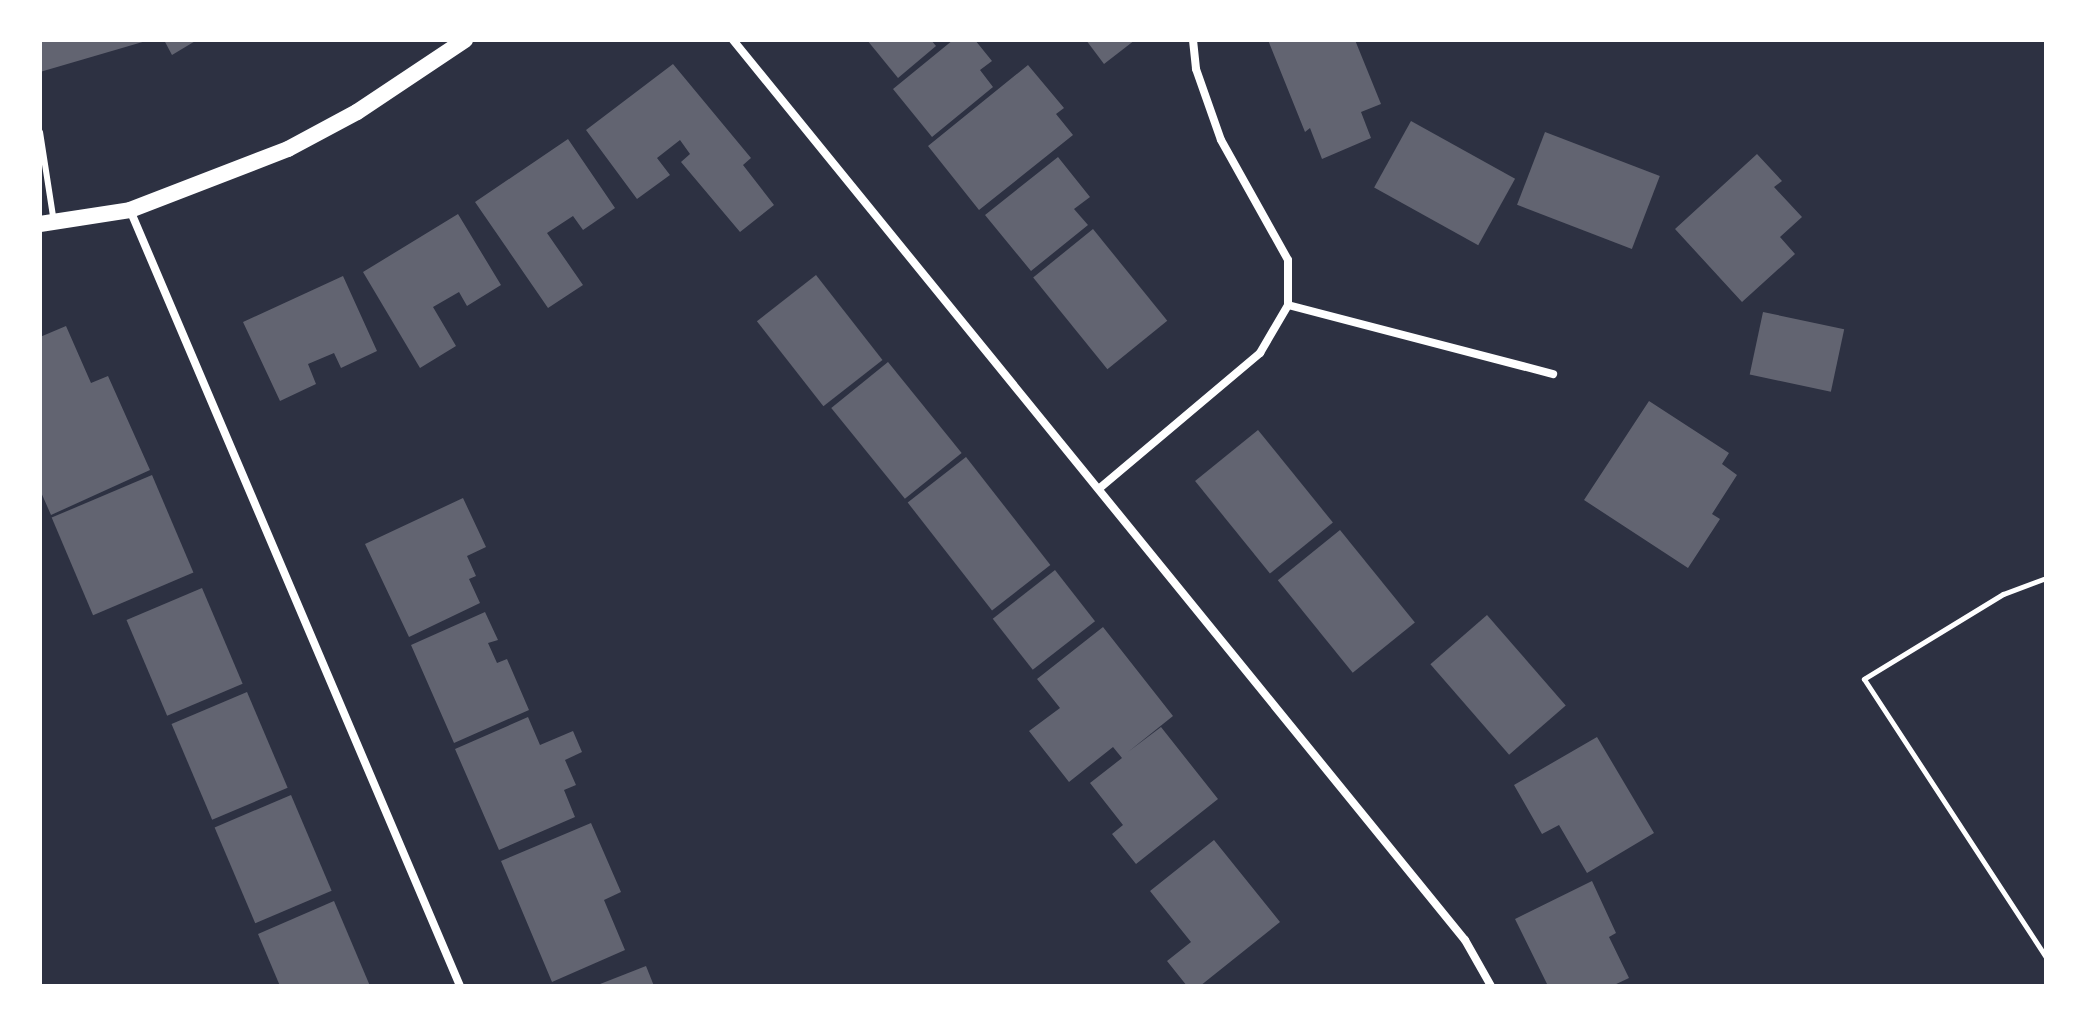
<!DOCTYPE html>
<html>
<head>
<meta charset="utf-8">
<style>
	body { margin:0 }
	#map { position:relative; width:2086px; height:1026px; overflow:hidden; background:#2d3142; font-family:Mulish,sans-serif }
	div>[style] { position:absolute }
	.building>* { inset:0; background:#626471; transform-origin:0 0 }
	.path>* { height:5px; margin:-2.5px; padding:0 2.5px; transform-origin:2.5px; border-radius:2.5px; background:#fff }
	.service>* { height:6px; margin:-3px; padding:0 3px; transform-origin:3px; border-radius:3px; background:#fff }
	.minor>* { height:8px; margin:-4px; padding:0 4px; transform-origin:4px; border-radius:4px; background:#fff }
	.secondary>* { height:16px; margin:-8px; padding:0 8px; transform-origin:8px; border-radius:8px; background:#fff }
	span { translate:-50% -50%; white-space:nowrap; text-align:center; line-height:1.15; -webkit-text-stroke:8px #fff; paint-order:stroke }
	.frame { position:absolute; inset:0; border:42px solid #fff; pointer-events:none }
</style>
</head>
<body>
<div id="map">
	<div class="building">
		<div style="clip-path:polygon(40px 40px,146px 40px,146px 41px,40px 72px)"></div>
		<div style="clip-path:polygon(164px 40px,197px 40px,172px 55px)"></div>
		<div style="clip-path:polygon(867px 40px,931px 40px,936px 46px,898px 78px)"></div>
		<div style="clip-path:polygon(953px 40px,975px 40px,992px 61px,980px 70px,993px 87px,932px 137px,893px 89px)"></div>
		<div style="clip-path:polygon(1086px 40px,1135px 40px,1104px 64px)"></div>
		<div style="clip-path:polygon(1268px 40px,1355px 40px,1381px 104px,1361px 112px,1371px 138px,1322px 159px,1310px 128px,1305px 132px)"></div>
		<div style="clip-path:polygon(673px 64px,751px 158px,743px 165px,774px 205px,740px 232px,681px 162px,690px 154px,680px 140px,657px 158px,670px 175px,637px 199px,586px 130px)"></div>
		<div style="clip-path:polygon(1028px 65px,1064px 108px,1056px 114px,1073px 135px,979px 210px,928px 146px)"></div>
		<div style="left:1411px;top:121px;width:119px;height:76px;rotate:29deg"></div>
		<div style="left:1545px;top:132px;width:123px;height:78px;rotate:21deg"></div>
		<div style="clip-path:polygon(568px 139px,615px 208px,583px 230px,573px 216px,547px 233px,583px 285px,548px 308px,475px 202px)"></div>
		<div style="clip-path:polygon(1757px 154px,1782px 181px,1774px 187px,1802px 217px,1780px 237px,1795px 254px,1742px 302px,1675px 229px)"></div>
		<div style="clip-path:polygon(1058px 157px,1090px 197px,1074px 209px,1088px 225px,1031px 271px,985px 215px)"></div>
		<div style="clip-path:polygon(458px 214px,501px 285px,467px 306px,459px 292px,433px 307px,456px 346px,420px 368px,363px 272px)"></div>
		<div style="left:1093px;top:229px;width:118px;height:77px;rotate:51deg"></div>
		<div style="left:816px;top:275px;width:108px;height:75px;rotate:52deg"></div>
		<div style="clip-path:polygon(343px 276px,377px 351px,341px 368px,334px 353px,308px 364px,316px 384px,280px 401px,243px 322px)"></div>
		<div style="left:1763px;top:312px;width:83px;height:64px;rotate:12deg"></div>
		<div style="clip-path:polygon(66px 326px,91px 383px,108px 376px,150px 470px,51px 515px,40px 490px,40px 337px)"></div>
		<div style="left:888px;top:362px;width:117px;height:73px;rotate:51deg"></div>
		<div style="clip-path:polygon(1649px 401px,1729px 453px,1722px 464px,1737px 475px,1712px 514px,1720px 519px,1688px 568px,1584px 500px)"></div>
		<div style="left:1258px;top:430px;width:119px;height:81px;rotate:51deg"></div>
		<div style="left:966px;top:457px;width:137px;height:74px;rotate:52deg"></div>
		<div style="left:152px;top:475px;width:106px;height:109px;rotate:67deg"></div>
		<div style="clip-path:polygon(463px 498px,486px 547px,467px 556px,476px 576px,469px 579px,480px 603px,409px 637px,365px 544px)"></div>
		<div style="left:1340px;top:530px;width:119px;height:80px;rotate:51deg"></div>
		<div style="left:1055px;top:570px;width:65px;height:79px;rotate:52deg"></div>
		<div style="left:202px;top:588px;width:104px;height:82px;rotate:67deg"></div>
		<div style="clip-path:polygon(485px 612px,498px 640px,488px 643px,497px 663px,507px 659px,529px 710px,454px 743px,411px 645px)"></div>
		<div style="left:1487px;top:615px;width:120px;height:75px;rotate:49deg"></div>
		<div style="clip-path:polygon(1103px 627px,1173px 716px,1128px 752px,1161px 727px,1218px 799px,1136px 864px,1112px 834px,1123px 825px,1090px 783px,1122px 758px,1113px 747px,1069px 782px,1029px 731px,1060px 708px,1037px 679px)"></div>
		<div style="left:247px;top:692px;width:104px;height:82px;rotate:67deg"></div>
		<div style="clip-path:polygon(528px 717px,540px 745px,573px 731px,582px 752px,565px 760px,576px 785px,564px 790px,575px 817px,499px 850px,455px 749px)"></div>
		<div style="clip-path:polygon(1597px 737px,1654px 833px,1587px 873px,1559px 825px,1542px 834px,1514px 785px)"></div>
		<div style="left:291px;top:795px;width:104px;height:83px;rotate:67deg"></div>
		<div style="clip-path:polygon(591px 823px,621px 892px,604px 900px,625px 950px,552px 982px,501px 861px)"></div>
		<div style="clip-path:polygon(1214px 840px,1280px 922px,1200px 986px,1187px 986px,1167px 961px,1191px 942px,1150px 891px)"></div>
		<div style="clip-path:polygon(1592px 881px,1616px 933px,1609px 937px,1629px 978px,1612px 986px,1548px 986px,1515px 919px)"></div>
		<div style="clip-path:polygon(334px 901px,370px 986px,280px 986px,258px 934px)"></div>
		<div style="clip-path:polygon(646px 966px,654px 986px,595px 986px)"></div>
	</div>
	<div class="path">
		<div style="left:2046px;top:578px;width:46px;rotate:159.6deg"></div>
		<div style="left:2003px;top:594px;width:163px;rotate:148.6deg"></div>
		<div style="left:1864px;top:679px;width:332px;rotate:56.8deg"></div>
	</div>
	<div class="service">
		<div style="left:40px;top:132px;width:91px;rotate:81.2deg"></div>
	</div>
	<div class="minor">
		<div style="left:733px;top:40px;width:1160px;rotate:50.88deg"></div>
		<div style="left:1465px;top:940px;width:53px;rotate:60.5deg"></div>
		<div style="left:1193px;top:40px;width:29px;rotate:84deg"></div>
		<div style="left:1196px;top:69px;width:75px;rotate:70.6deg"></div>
		<div style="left:1221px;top:140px;width:137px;rotate:60.8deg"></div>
		<div style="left:1288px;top:260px;width:45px;rotate:90deg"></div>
		<div style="left:130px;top:210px;width:843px;rotate:66.96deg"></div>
		<div style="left:1101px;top:487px;width:208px;rotate:-40.1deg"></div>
		<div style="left:1260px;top:353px;width:56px;rotate:-59.7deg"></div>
		<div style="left:1288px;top:305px;width:274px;rotate:14.6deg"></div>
	</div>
	<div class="secondary">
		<div style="left:40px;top:224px;width:91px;rotate:-8.8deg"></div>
		<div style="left:130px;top:210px;width:169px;rotate:-21.1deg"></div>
		<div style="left:288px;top:149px;width:78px;rotate:-28.2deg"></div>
		<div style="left:357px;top:112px;width:130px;rotate:-33.7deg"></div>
	</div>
	<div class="frame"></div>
</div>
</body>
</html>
